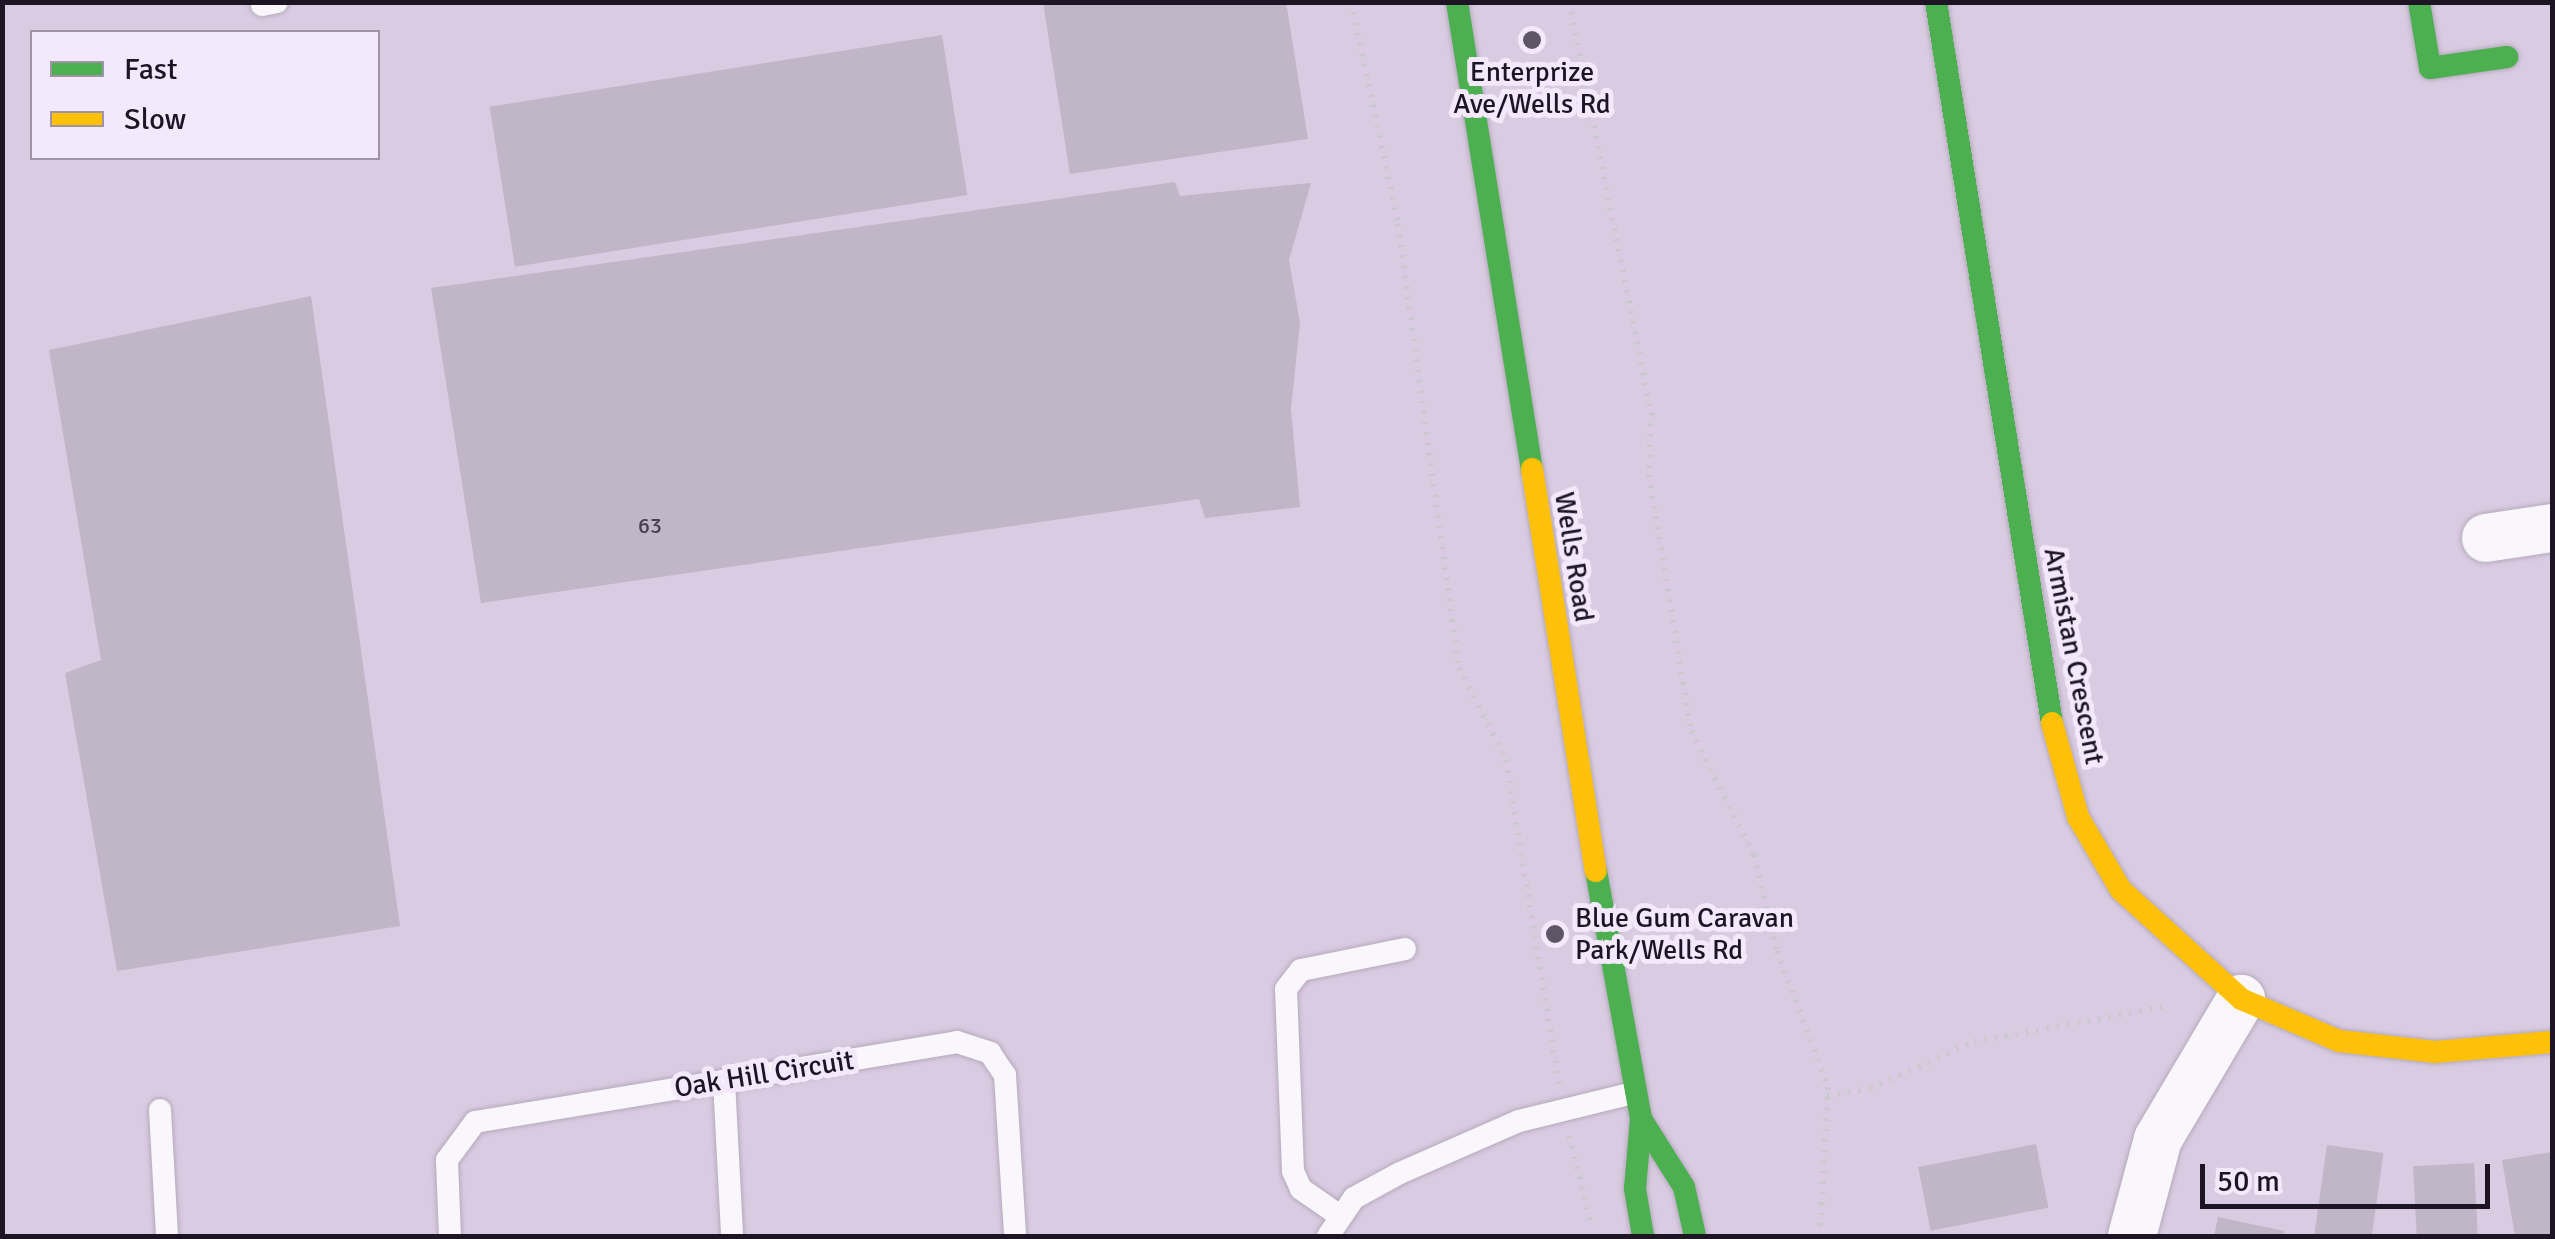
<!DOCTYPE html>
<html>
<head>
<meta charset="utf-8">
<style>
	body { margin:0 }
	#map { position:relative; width:2555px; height:1239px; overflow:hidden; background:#d9cbe2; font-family:Signika,sans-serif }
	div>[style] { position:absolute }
	.building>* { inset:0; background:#c1b5c8; transform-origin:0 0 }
	.path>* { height:6px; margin-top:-3px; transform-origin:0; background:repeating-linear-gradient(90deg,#cbc8ce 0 2.5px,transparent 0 10.5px) }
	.roads { filter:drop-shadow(0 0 2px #b5aabc) drop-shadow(0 0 2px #b5aabc) }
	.lane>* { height:22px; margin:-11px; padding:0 11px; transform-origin:11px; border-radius:11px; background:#f9f7fb }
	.street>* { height:48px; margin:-24px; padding:0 24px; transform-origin:24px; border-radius:24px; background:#f9f7fb }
	.fast>* { height:22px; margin:-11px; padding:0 11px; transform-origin:11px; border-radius:11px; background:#4caf50 }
	.slow>* { height:22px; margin:-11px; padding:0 11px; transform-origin:11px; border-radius:11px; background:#ffc107 }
	.dots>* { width:28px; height:28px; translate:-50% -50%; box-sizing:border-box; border:5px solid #f4e8fd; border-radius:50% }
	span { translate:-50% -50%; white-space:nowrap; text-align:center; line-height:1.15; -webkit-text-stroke:10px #f4e8fd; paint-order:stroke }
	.number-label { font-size:22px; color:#494050 }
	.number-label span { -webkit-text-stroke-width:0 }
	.poi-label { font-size:28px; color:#1e1524 }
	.left { translate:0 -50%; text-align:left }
	.street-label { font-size:28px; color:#1e1524 }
	.frame { position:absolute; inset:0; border:5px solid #1e1524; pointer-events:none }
	.legend { position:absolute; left:30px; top:30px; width:350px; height:130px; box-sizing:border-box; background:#f4e8fd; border:2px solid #9e94a6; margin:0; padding:12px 18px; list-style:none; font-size:30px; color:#1e1524 }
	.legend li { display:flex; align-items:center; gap:20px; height:50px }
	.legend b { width:50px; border:2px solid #9e94a6 }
	.scale { position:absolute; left:2200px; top:1164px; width:290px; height:45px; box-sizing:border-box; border:5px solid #1e1524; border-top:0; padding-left:12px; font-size:30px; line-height:35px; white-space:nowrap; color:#1e1524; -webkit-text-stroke:8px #f4e8fd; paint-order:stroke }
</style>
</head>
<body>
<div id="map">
	<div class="building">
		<div style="clip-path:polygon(1043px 2px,1286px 2px,1308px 139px,1070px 174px)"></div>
		<div style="left:942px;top:35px;width:162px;height:458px;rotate:81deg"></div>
		<div style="clip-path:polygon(1175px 182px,1180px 196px,1311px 183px,1289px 260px,1300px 323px,1291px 409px,1300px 507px,1205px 518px,1199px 499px,481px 603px,431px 288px)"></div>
		<div style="clip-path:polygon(311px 296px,400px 926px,117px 971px,65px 673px,101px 660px,49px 350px)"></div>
		<div style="left:2036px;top:1144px;width:65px;height:120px;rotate:79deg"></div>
		<div style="left:2327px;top:1145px;width:57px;height:92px;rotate:8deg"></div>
		<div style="clip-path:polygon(2552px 1152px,2552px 1236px,2515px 1236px,2502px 1160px)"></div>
		<div style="left:2474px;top:1163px;width:73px;height:61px;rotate:87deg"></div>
		<div style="clip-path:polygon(2218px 1217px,2284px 1231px,2283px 1236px,2214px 1236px)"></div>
	</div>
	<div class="path">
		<div style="left:1351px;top:2px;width:227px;rotate:78deg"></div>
		<div style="left:1398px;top:224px;width:448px;rotate:82.2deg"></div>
		<div style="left:1459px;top:668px;width:103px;rotate:62.9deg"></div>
		<div style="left:1506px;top:760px;width:328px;rotate:80.7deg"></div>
		<div style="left:1569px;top:2px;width:419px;rotate:78.7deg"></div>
		<div style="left:1651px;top:413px;width:62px;rotate:91.8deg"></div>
		<div style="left:1649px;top:475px;width:259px;rotate:80.7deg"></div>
		<div style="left:1691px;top:731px;width:139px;rotate:63.1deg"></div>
		<div style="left:1754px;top:855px;width:99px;rotate:76.5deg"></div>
		<div style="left:1777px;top:951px;width:145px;rotate:69.4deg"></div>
		<div style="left:1828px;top:1087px;width:149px;rotate:93.1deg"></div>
		<div style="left:1827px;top:1096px;width:44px;rotate:-10.5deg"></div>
		<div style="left:1870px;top:1088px;width:114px;rotate:-23.9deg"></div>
		<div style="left:1974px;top:1042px;width:198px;rotate:-10.5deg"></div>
		<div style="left:1569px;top:1136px;width:88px;rotate:76.1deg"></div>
	</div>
	<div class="roads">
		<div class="lane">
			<div style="left:262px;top:5px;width:15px;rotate:-11deg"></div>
			<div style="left:724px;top:1081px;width:155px;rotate:87deg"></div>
			<div style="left:160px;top:1110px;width:126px;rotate:86.8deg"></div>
			<div style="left:1337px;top:1214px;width:44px;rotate:-145.2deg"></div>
			<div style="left:1301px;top:1189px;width:20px;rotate:-114deg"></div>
			<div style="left:1293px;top:1171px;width:182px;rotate:-92.2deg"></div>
			<div style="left:1286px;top:989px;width:24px;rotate:-52deg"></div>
			<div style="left:1301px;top:970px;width:106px;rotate:-11.4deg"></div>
			<div style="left:450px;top:1236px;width:76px;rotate:-92.3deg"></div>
			<div style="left:447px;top:1160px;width:47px;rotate:-53.6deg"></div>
			<div style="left:475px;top:1122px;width:489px;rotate:-9.4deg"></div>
			<div style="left:957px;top:1042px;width:35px;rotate:18deg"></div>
			<div style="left:990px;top:1053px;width:27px;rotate:56deg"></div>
			<div style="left:1005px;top:1075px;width:161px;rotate:86.4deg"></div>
			<div style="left:1328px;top:1236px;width:46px;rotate:-55.6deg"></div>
			<div style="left:1354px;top:1198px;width:52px;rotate:-28.5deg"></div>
			<div style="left:1400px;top:1173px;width:130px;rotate:-23.6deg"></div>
			<div style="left:1519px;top:1121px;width:117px;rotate:-13.8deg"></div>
		</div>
		<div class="street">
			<div style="left:2486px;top:538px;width:67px;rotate:-8.6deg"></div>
			<div style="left:2132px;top:1236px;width:100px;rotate:-75deg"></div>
			<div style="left:2158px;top:1139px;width:163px;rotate:-59.3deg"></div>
		</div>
		<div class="fast">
			<div style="left:1457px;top:2px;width:473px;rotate:80.9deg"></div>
			<div style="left:1936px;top:2px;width:730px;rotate:80.86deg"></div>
			<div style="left:2419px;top:2px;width:67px;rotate:80.5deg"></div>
			<div style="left:2430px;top:68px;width:78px;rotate:-8.1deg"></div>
			<div style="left:1596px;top:871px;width:252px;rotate:79.7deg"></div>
			<div style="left:1641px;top:1119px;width:80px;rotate:57.7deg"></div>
			<div style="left:1684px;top:1187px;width:50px;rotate:77.3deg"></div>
			<div style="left:1641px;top:1119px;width:70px;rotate:94.9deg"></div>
			<div style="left:1635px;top:1189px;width:48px;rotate:80.3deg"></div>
		</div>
		<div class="slow">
			<div style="left:1532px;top:469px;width:407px;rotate:81deg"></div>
			<div style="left:2052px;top:723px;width:98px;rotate:74.5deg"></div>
			<div style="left:2078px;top:817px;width:85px;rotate:59.5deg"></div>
			<div style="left:2121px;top:890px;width:162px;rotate:42.2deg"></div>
			<div style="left:2241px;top:999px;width:107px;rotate:23.2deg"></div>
			<div style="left:2339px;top:1041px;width:97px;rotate:6.5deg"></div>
			<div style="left:2435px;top:1052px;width:117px;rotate:-4.9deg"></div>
		</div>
	</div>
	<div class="dots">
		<div style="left:1532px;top:40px;background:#5f5566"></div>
		<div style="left:1555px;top:934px;background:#5f5566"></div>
	</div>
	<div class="number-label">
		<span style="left:650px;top:526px">63</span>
	</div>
	<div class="poi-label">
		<span style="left:1532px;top:88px">Enterprize<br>Ave/Wells Rd</span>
		<span class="left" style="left:1575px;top:934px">Blue Gum Caravan<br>Park/Wells Rd</span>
	</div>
	<div class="street-label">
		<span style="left:1574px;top:557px;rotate:81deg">Wells Road</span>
		<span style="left:2074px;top:656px;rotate:79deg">Armistan Crescent</span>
		<span style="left:764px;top:1074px;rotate:-9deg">Oak Hill Circuit</span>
	</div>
	<div class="frame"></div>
	<ul class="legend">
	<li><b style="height:12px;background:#4caf50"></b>Fast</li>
	<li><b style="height:12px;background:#ffc107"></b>Slow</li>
	</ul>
	<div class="scale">50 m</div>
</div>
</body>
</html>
